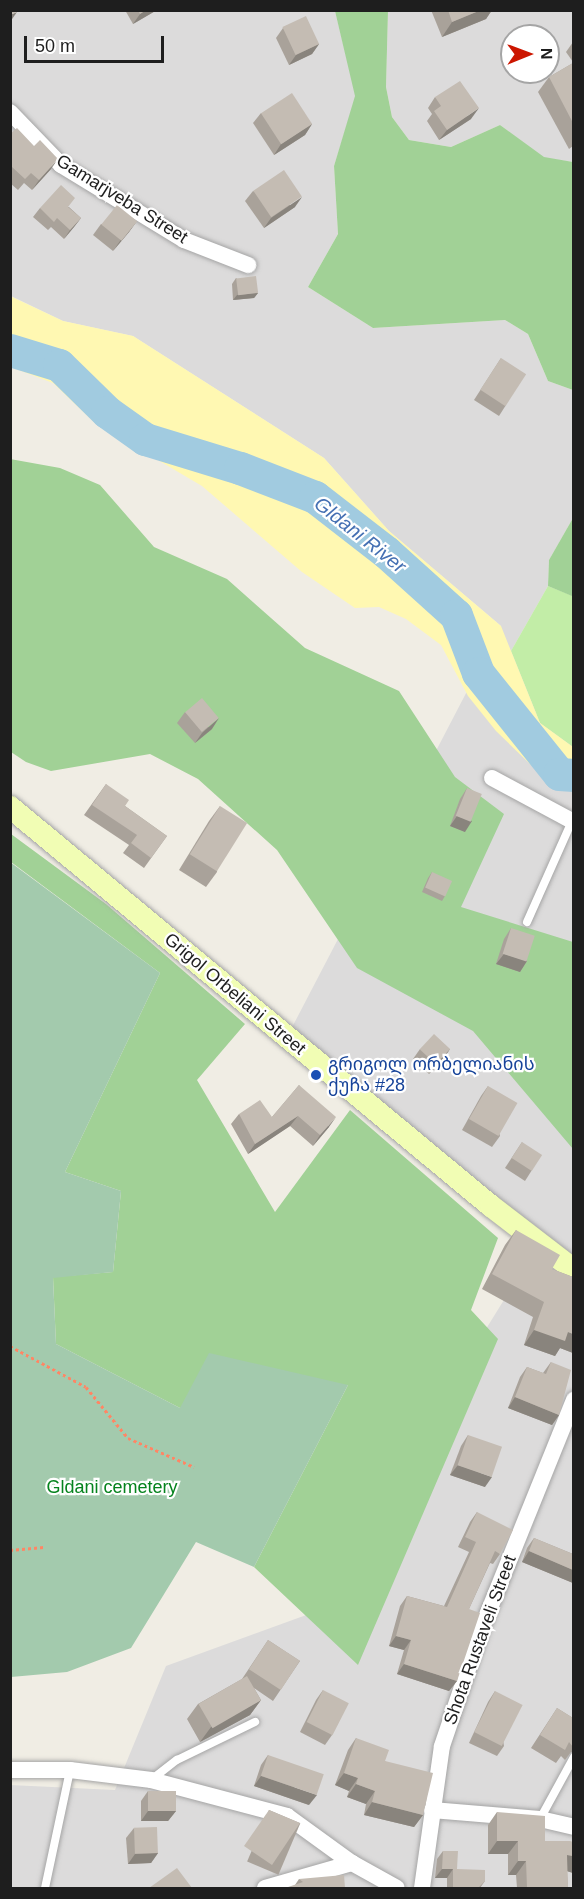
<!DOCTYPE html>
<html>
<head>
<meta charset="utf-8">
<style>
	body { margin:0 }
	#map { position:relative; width:584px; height:1899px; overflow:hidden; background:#f0ede4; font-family:Helvetica,"Noto Sans Georgian",sans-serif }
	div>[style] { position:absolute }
	.residential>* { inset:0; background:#dcdbdb }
	.grass>* { inset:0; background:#c2eda7 }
	.forest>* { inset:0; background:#a1d196 }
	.sand>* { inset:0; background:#fff8b2 }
	.cemetery>* { inset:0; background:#a3caad }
	.river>* { height:33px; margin:-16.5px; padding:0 16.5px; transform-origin:16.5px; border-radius:16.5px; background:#a1cbe0 }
	.path>* { height:3px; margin-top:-1.5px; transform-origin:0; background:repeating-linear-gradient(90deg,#ff8665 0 3px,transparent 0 6px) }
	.roads { filter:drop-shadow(0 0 2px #a5a5a5) drop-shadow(0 0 2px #a5a5a5) }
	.lane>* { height:8px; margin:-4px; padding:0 4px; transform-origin:4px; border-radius:4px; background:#fff }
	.street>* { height:16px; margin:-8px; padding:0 8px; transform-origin:8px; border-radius:8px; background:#fff }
	.secondary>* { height:22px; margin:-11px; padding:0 11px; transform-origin:11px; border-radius:11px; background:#f1fdb4 }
	.wall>* { inset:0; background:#a9a29a; transform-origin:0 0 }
	.shaded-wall>* { inset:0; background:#89847d }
	.building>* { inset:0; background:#c4bcb3; transform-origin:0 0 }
	.dots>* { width:16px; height:16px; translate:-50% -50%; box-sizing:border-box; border:3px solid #fff; border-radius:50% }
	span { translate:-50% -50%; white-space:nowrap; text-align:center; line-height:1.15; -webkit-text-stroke:4.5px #fff; paint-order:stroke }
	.street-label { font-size:18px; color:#1e1e1e }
	.transit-label { font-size:18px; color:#164399 }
	.left { translate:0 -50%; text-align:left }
	.park-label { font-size:18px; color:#05831d }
	.water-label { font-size:20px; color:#4570b3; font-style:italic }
	.frame { position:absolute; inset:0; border:12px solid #1e1e1e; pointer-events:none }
	.north { position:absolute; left:500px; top:24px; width:60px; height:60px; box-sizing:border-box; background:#fff; border:2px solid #a5a5a5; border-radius:50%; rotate:89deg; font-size:16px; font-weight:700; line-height:24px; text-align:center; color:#1e1e1e }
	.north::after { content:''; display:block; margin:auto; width:21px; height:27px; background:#cc1600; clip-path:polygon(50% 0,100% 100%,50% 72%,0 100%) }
	.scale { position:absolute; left:24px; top:36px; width:140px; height:27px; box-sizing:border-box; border:3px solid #1e1e1e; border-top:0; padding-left:8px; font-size:18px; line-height:21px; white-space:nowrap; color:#1e1e1e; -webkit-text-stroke:4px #fff; paint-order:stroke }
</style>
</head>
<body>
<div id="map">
	<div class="residential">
		<div style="clip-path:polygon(11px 11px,335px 11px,356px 96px,334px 166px,338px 234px,308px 287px,373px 328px,505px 320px,528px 334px,548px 381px,573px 390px,573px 518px,549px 560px,548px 586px,511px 651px,540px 723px,573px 747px,573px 1888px,11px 1888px,10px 1785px,115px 1790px,166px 1666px,309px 1614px,540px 1242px,287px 1037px,501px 626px,389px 531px,324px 458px,133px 336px,63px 321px,11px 296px)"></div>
		<div style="clip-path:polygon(evenodd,388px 11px,573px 11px,573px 162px,544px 158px,500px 125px,451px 147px,409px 140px,392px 117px,386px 87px,388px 11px,512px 36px,548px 36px,548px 72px,512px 72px,512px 36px)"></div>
	</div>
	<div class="grass">
		<div style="clip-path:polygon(548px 586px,573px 596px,573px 747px,540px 723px,511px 651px)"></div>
	</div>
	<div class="forest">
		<div style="clip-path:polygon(335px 11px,388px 11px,386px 87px,392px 117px,409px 140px,451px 147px,500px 125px,544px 157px,573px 162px,573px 390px,548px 381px,528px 334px,505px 320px,373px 328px,308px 287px,338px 234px,334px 166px,355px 96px)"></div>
		<div style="clip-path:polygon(10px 459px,60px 468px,100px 485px,154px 547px,227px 579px,305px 648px,399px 691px,455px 777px,504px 814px,461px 907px,573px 942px,573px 1149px,473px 1031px,357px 968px,277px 850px,198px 779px,150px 754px,51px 771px,26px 762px,11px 752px)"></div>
		<div style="clip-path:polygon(573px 518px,574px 596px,572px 596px,548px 586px,549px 560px)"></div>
		<div style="clip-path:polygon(11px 834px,106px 904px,245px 1024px,197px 1080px,275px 1212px,350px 1110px,498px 1238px,471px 1310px,498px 1339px,358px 1665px,254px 1567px,348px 1385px,180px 1408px,56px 1344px,53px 1277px,113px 1272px,121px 1191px,65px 1172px,160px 973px,11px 862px)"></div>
	</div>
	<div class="sand">
		<div style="clip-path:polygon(10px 296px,63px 321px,133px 336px,324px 458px,389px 531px,501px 626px,540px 723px,573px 747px,573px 786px,531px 765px,496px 731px,468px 696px,441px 645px,406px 619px,379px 607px,355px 608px,302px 572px,202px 486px,95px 423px,53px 383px,11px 367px)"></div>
	</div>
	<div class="cemetery">
		<div style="clip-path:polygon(10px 862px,160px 973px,65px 1172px,121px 1191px,113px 1272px,53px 1278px,56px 1344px,180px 1408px,209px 1353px,348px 1385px,254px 1567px,196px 1542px,131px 1648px,67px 1672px,11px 1677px)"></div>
	</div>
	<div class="river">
		<div style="left:10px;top:350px;width:51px;rotate:17deg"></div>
		<div style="left:59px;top:365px;width:67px;rotate:44.4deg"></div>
		<div style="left:107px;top:412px;width:47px;rotate:35.4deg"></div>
		<div style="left:145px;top:439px;width:99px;rotate:17deg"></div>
		<div style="left:240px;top:468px;width:80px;rotate:21.1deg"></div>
		<div style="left:315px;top:497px;width:90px;rotate:37.8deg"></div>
		<div style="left:386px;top:552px;width:94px;rotate:42deg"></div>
		<div style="left:456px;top:615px;width:62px;rotate:69.2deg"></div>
		<div style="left:478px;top:673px;width:129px;rotate:51.3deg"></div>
		<div style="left:559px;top:774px;width:15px;rotate:4deg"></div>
	</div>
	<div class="path">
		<div style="left:10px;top:1346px;width:86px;rotate:28.3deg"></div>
		<div style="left:86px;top:1387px;width:66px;rotate:50.5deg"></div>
		<div style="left:128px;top:1438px;width:72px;rotate:23.7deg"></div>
		<div style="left:10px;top:1550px;width:34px;rotate:-5deg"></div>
	</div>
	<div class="roads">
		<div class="lane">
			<div style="left:527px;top:922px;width:111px;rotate:-66deg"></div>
			<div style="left:151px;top:1780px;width:33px;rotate:-38deg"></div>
			<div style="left:177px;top:1760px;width:87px;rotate:-26deg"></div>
			<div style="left:540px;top:1819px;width:71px;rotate:-61.3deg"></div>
			<div style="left:45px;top:1888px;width:121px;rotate:-78deg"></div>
		</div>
		<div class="street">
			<div style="left:10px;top:112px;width:74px;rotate:46.1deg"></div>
			<div style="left:61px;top:165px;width:144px;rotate:31.4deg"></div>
			<div style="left:184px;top:240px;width:69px;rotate:21.3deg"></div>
			<div style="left:492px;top:778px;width:93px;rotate:28.2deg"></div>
			<div style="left:10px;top:1770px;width:60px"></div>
			<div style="left:70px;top:1770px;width:82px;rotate:7deg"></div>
			<div style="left:151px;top:1780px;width:141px;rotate:14.8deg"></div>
			<div style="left:287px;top:1816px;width:80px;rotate:35.9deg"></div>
			<div style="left:352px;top:1863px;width:51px;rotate:29.1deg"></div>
			<div style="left:432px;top:1810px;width:108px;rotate:4.8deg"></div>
			<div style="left:540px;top:1819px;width:35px;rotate:13deg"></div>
			<div style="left:265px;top:1888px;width:91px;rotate:-16deg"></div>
			<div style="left:422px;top:1888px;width:143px;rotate:-82deg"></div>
			<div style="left:442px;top:1746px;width:128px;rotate:-71.3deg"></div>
			<div style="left:483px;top:1625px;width:243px;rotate:-68deg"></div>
		</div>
		<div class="secondary">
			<div style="left:10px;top:807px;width:625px;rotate:39.68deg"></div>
			<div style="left:491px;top:1206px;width:105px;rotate:37.6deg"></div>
		</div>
	</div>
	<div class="wall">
		<div style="clip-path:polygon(125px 10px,157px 10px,133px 24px)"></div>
		<div style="clip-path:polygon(431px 10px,492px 10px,486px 19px,442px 37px)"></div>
		<div style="clip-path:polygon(283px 28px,319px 44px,312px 54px,289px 65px,276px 38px)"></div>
		<div style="clip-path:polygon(573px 42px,573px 62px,566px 52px)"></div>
		<div style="clip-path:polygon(573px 63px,573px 146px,569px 149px,538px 92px,549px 77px)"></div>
		<div style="clip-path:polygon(435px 97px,471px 119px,439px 140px,427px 121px,432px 114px,428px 108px)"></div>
		<div style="clip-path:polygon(261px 113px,312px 124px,305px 135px,274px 155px,253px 123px)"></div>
		<div style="clip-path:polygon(10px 134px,51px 169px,32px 190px,24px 183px,18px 190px,10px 183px)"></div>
		<div style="clip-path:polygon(253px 191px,295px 207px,264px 228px,245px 201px)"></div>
		<div style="clip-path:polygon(69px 207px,81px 218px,74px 227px,64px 239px,51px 227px,48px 230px,33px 217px,40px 208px)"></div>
		<div style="clip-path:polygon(137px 221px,129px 232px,113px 251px,93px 235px,101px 224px)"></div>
		<div style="clip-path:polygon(236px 278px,258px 293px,254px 298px,233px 300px,232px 284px)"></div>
		<div style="clip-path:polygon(501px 358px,506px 405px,499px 416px,474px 400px)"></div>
		<div style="clip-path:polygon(185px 712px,212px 729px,195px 743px,177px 723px)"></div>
		<div style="clip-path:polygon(106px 784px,125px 806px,167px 836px,144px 868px,123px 853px,129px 845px,84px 815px)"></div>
		<div style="clip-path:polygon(467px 788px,465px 832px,450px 826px,460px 799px)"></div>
		<div style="clip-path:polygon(220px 806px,217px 872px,206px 887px,179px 870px,209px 821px)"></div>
		<div style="clip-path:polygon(432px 872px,445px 896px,442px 901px,422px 892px,428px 878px)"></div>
		<div style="clip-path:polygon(511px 928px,527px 961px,520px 972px,496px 964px,504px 939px)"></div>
		<div style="clip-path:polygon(420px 1049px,450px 1049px,443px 1059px,429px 1074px,413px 1059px)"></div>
		<div style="clip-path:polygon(299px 1085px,329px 1127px,313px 1146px,290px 1126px,248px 1154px,231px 1124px,239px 1114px,272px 1117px)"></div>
		<div style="clip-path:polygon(488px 1086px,500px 1136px,492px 1147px,462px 1130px,481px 1096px)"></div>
		<div style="clip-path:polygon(522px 1142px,532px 1170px,525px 1181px,505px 1168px)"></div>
		<div style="clip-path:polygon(516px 1230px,552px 1269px,573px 1277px,573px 1353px,560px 1348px,555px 1356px,524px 1345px,533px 1317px,482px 1289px,505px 1245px)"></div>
		<div style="clip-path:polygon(551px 1362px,559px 1415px,552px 1425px,508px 1408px,520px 1377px,527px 1367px,543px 1373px)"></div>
		<div style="clip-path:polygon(468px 1435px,485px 1487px,450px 1475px,461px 1446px)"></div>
		<div style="clip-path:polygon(477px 1512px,500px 1554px,493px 1564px,490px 1563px,469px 1609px,457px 1681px,449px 1691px,397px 1674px,404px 1650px,389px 1646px,400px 1606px,407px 1596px,444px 1606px,469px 1552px,458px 1547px,470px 1522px)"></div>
		<div style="clip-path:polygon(534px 1538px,573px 1554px,573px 1583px,522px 1562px,527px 1548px)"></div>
		<div style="clip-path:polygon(268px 1640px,300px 1661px,273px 1701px,254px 1688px,261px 1700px,250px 1715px,200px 1742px,187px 1719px,198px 1704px,242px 1679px)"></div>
		<div style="clip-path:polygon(323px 1690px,332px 1735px,325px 1745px,300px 1732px,316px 1700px)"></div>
		<div style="clip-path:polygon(495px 1691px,504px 1746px,497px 1756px,469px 1743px,488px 1702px)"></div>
		<div style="clip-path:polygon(557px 1708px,573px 1718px,573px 1752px,571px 1752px,565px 1760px,561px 1756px,556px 1763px,531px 1748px)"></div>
		<div style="clip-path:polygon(356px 1738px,385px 1761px,423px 1815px,414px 1827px,364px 1815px,366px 1804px,347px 1797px,349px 1791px,335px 1785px,348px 1750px)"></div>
		<div style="clip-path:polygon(268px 1755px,309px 1805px,254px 1786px,261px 1765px)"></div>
		<div style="clip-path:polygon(148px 1791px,176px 1811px,168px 1821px,141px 1821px,141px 1801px)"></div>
		<div style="left:269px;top:1810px;width:34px;height:56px;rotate:23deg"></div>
		<div style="clip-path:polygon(497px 1812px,545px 1841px,573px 1842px,573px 1873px,567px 1871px,568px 1888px,517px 1888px,516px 1875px,508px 1875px,508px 1854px,488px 1854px,488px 1825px)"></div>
		<div style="clip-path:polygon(134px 1828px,158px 1853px,151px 1863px,128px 1864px,126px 1838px)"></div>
		<div style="clip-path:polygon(443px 1851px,457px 1869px,485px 1881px,480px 1888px,447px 1888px,447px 1878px,435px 1878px,437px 1859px)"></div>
		<div style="clip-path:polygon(299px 1879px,345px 1888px,295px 1885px)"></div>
	</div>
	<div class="shaded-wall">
		<div style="clip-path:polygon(146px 10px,157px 10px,133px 24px,140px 14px)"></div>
		<div style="clip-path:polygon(481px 10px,492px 10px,486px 19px,442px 37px,452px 22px)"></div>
		<div style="clip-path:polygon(17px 12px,10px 22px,10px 15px)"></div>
		<div style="clip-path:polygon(319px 44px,312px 54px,289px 65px,296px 55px)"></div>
		<div style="clip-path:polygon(479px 108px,471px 119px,439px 140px,447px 130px)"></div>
		<div style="clip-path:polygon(312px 124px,305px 135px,274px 155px,281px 144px)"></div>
		<div style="clip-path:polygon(58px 159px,51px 169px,32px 190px,39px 180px)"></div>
		<div style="clip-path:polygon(302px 197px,295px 207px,264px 228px,271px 218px)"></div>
		<div style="clip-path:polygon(81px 218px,74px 227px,64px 239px,70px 230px)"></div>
		<div style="clip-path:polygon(137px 221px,129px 232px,113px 251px,120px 241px)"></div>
		<div style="clip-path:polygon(258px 293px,254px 298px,233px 300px,237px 295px)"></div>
		<div style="clip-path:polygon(219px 718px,212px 729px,195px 743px,202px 733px)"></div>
		<div style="clip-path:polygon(457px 816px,472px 821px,465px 832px,450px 826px)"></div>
		<div style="clip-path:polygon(504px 954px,527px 961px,520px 972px,496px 964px)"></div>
		<div style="clip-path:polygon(450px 1049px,443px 1059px,429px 1074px,436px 1064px)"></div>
		<div style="clip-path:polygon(298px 1116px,290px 1126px,248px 1154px,255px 1144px)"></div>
		<div style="clip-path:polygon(336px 1117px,329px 1127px,313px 1146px,320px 1135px)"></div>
		<div style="clip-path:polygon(534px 1330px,568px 1332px,573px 1334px,573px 1353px,560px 1348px,555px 1356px,524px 1345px)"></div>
		<div style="clip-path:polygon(515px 1397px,559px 1415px,552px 1425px,508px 1408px)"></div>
		<div style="clip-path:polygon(458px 1465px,492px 1477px,485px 1487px,450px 1475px)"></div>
		<div style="clip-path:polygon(529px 1551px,573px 1570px,573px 1583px,522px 1562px)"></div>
		<div style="clip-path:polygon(396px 1636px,411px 1640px,404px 1650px,389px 1646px)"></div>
		<div style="clip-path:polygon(404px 1664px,457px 1681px,449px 1691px,397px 1674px)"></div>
		<div style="clip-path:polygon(261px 1700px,250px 1715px,200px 1742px,211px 1727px)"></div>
		<div style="clip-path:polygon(344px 1773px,358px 1778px,349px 1791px,335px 1785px)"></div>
		<div style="clip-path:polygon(261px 1776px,317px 1795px,309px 1805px,254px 1786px)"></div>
		<div style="clip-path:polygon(356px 1784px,375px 1791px,366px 1804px,347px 1797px)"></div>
		<div style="clip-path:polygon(372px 1802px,423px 1815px,414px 1827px,364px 1815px)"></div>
		<div style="clip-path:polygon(148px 1811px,176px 1811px,168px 1821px,141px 1821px)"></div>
		<div style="clip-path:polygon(497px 1841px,518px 1841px,508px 1854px,488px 1854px)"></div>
		<div style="clip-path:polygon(158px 1853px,151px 1863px,128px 1864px,135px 1854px)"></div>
		<div style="clip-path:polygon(567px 1855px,573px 1856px,573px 1873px,557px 1868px)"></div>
		<div style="clip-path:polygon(518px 1861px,526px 1861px,516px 1875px,508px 1875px)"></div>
		<div style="clip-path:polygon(442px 1869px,453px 1869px,447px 1878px,435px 1878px)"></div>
	</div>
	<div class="building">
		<div style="clip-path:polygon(10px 10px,16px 10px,17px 12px,10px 15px)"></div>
		<div style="clip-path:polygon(138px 10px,146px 10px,140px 14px)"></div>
		<div style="clip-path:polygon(448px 10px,481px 10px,452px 22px)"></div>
		<div style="left:306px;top:16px;width:31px;height:26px;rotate:65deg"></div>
		<div style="clip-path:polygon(573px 63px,573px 123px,549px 77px)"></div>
		<div style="clip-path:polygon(460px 81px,479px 108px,447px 130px,434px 111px,441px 106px,435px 97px)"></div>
		<div style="left:292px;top:93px;width:37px;height:37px;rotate:57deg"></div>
		<div style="clip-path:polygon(17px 128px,34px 146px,40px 140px,58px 159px,39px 180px,31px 173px,25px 179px,12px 167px,10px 168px,10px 134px)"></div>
		<div style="left:284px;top:170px;width:32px;height:37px;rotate:56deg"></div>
		<div style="clip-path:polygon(61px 185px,75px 198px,68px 207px,81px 218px,70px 230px,57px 218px,54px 222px,40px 208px)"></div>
		<div style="left:117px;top:205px;width:26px;height:25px;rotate:39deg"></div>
		<div style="left:256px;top:276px;width:17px;height:20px;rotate:83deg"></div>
		<div style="left:501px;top:358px;width:30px;height:38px;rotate:33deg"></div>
		<div style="left:202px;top:698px;width:26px;height:22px;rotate:50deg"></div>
		<div style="clip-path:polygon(106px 784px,129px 800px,125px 806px,167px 836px,151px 858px,131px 843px,137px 835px,92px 805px)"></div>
		<div style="left:467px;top:788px;width:16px;height:30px;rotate:22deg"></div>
		<div style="left:220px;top:806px;width:32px;height:57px;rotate:32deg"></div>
		<div style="left:432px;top:872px;width:22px;height:17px;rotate:24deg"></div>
		<div style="left:511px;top:928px;width:25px;height:27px;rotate:18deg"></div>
		<div style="left:434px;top:1034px;width:22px;height:21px;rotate:43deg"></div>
		<div style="clip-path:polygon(299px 1085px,336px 1117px,320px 1135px,298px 1116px,255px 1144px,239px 1114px,260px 1100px,272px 1117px)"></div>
		<div style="left:488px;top:1086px;width:34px;height:38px;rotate:30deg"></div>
		<div style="left:522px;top:1142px;width:24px;height:19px;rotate:33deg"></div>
		<div style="clip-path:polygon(516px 1230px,560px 1255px,552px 1269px,573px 1277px,573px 1334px,568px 1332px,565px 1341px,534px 1330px,544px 1302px,492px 1274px)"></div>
		<div style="clip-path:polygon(551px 1362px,571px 1370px,559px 1415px,515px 1397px,527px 1367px,546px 1374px)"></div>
		<div style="left:468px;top:1435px;width:36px;height:32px;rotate:19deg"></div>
		<div style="clip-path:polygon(477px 1512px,513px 1530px,500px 1554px,495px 1551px,469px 1609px,480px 1613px,457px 1681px,404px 1664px,411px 1640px,396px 1636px,407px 1596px,447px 1607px,476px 1542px,465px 1537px)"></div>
		<div style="clip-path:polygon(534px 1538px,573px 1554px,573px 1570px,529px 1551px)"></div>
		<div style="left:268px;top:1640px;width:38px;height:35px;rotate:33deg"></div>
		<div style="left:247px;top:1676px;width:28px;height:56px;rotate:60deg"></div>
		<div style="left:323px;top:1690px;width:29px;height:36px;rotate:27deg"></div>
		<div style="left:495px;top:1691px;width:31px;height:46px;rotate:27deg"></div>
		<div style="clip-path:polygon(557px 1708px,573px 1718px,573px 1747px,569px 1742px,565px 1750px,540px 1735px)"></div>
		<div style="clip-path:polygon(356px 1738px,389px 1750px,385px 1761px,433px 1773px,423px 1815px,372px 1802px,375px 1791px,356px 1784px,358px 1778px,344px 1773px)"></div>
		<div style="left:268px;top:1755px;width:59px;height:22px;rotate:19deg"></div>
		<div style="left:148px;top:1791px;width:28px;height:20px"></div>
		<div style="clip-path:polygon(269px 1810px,300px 1823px,272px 1865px,244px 1846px)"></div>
		<div style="clip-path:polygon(497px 1812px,545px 1816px,545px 1841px,570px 1841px,573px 1842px,573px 1856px,567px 1855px,568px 1888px,527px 1888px,526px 1861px,518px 1861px,518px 1841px,497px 1841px)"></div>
		<div style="left:157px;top:1827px;width:26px;height:23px;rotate:88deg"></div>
		<div style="clip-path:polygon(443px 1851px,458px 1851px,457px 1869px,485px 1870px,485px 1881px,478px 1888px,453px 1888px,453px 1869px,442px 1869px)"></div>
		<div style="clip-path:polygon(177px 1868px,192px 1888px,149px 1888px)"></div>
		<div style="clip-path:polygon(344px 1875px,345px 1888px,285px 1888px,303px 1882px,299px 1879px)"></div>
	</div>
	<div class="dots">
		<div style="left:316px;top:1075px;background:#1a4fb4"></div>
	</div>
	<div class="street-label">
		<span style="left:122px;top:199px;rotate:32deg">Gamarjveba Street</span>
		<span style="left:235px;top:994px;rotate:40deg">Grigol Orbeliani Street</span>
		<span style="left:480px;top:1640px;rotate:-70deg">Shota Rustaveli Street</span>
	</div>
	<div class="transit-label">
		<span class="left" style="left:328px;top:1075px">გრიგოლ ორბელიანის<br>ქუჩა #28</span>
	</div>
	<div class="park-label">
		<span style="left:112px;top:1487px">Gldani cemetery</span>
	</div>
	<div class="water-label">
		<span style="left:360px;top:535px;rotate:38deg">Gldani River</span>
	</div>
	<div class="frame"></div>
	<div class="north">N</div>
	<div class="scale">50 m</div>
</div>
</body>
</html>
